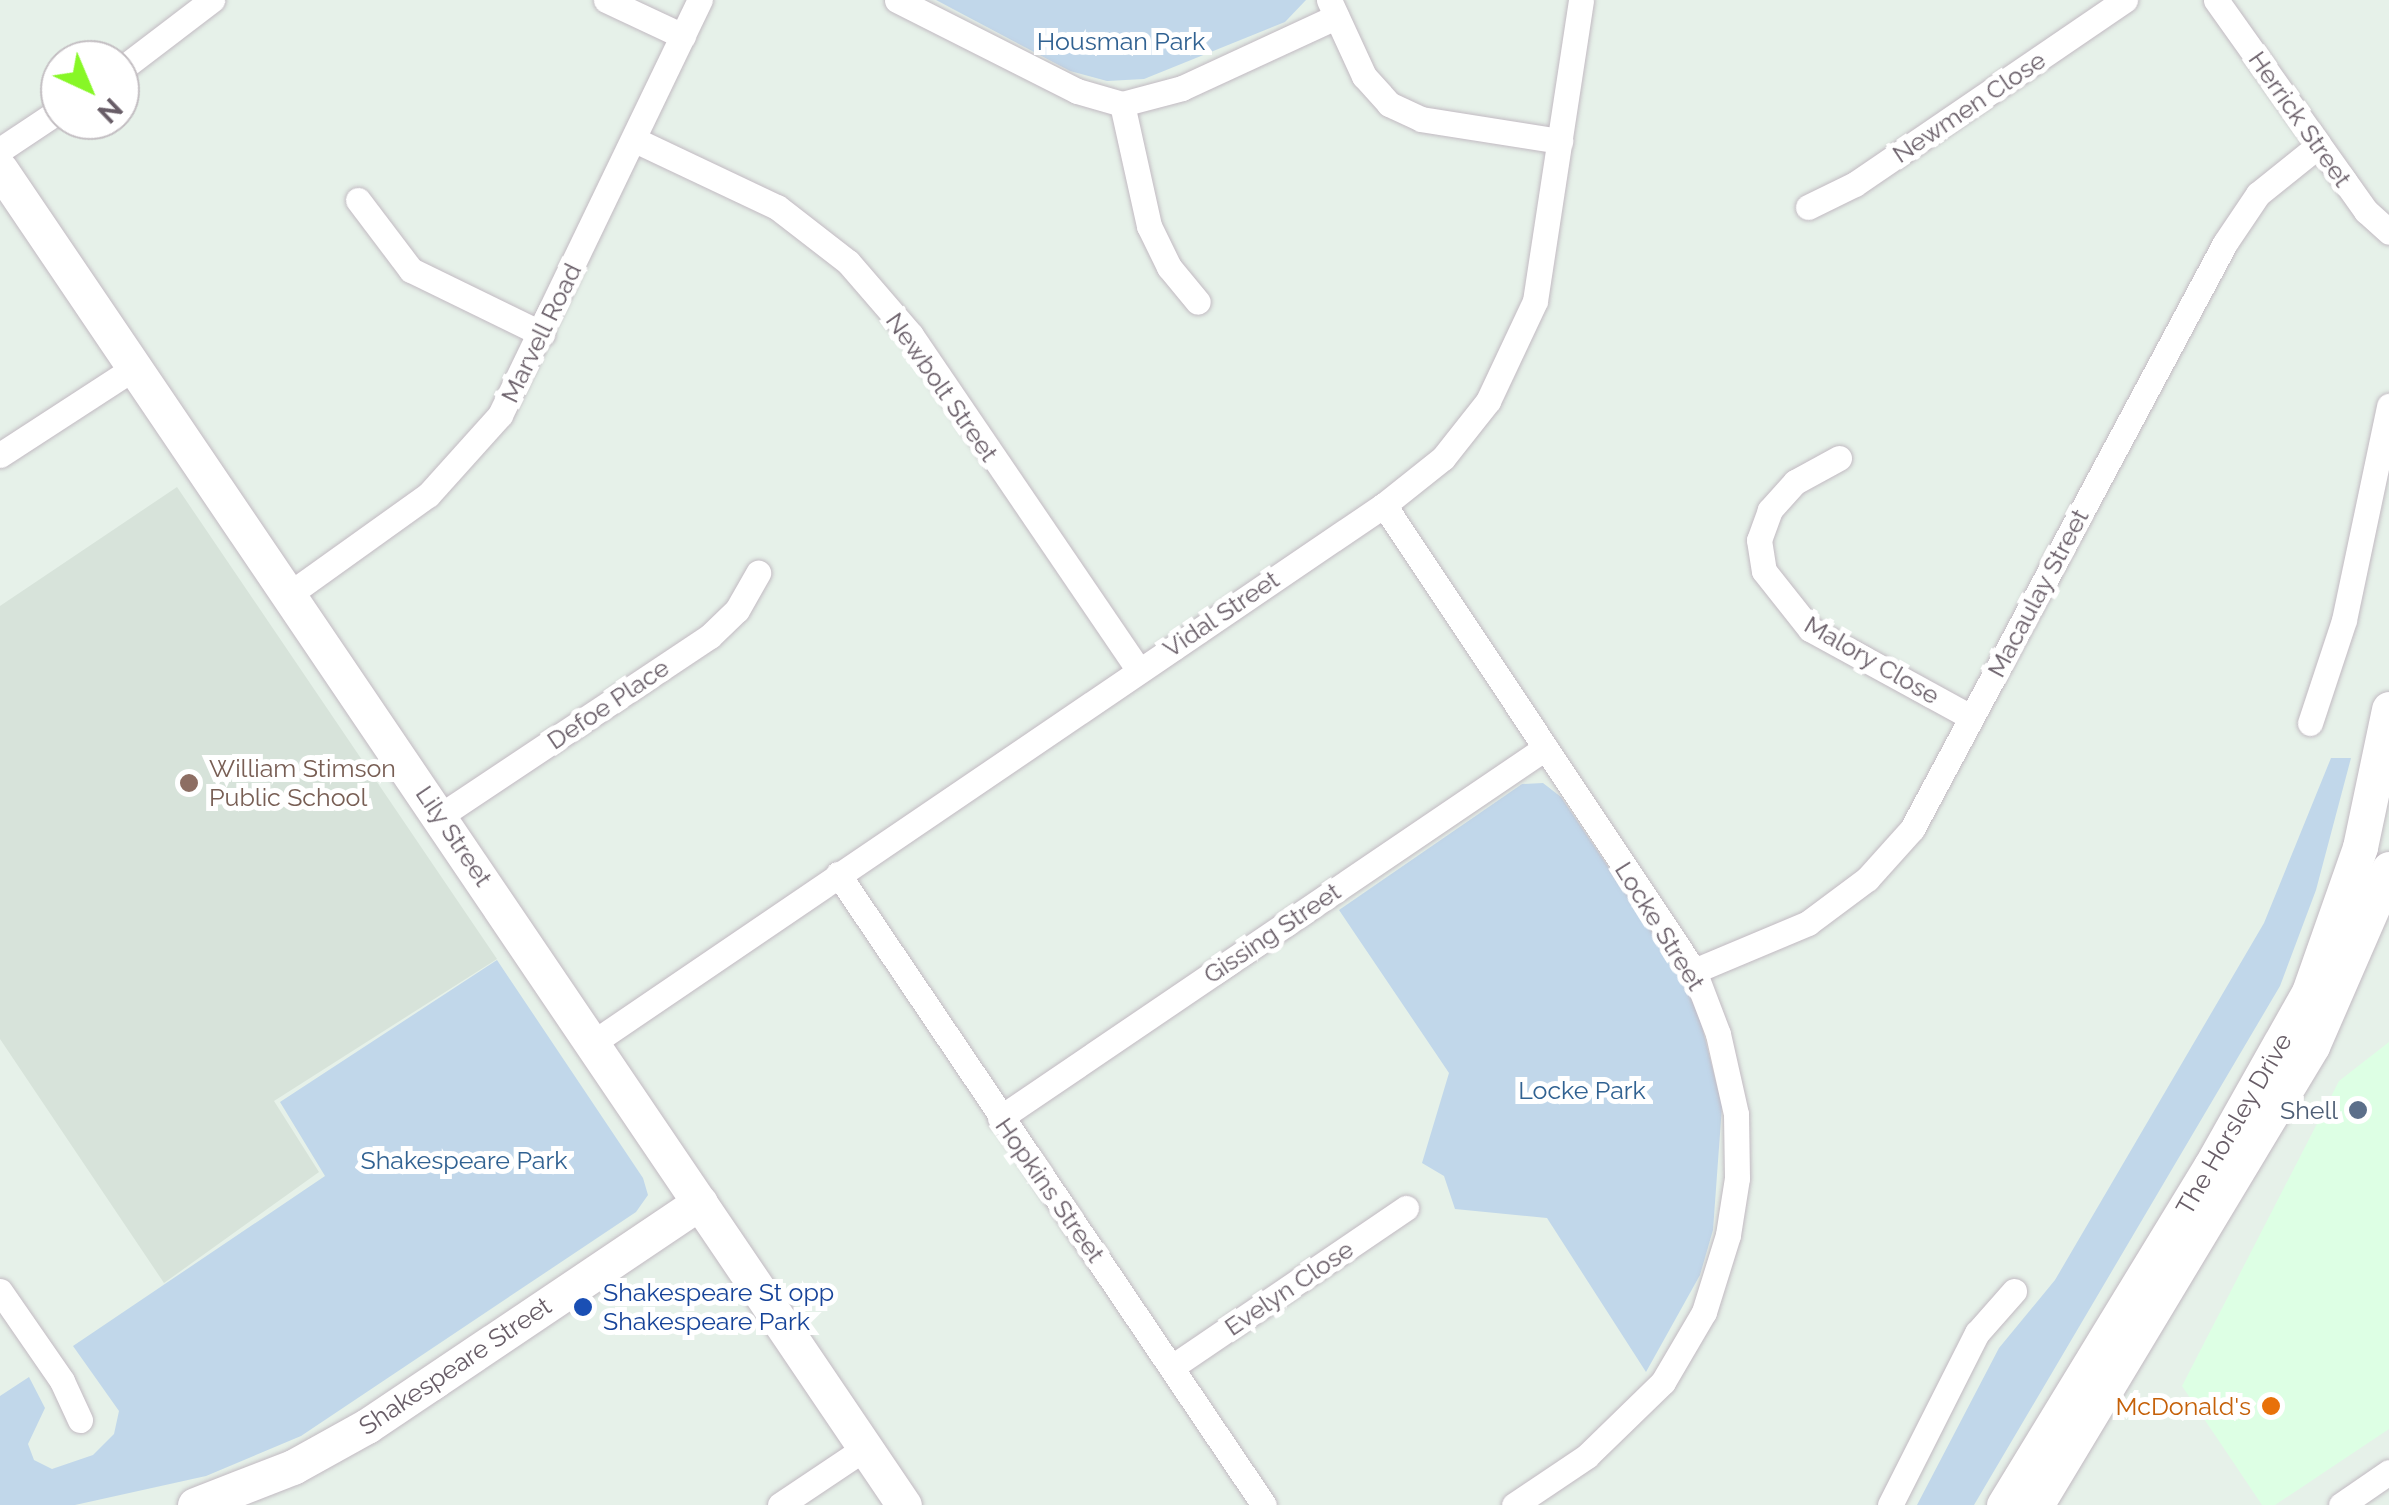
<!DOCTYPE html>
<html>
<head>
<meta charset="utf-8">
<style>
	body { margin:0 }
	#map { position:relative; width:2389px; height:1505px; overflow:hidden; background:#e6f1e9; font-family:Raleway,sans-serif }
	div>[style] { position:absolute }
	.commercial>* { inset:0; background:#ddffe4 }
	.education>* { inset:0; background:#d7e3da }
	.green>* { inset:0; background:#c1d7ea }
	.roads { filter:drop-shadow(0 0 2px #c2bac2) drop-shadow(0 0 2px #c2bac2) }
	.street>* { height:25px; margin:-12.5px; padding:0 12.5px; transform-origin:12.5px; border-radius:12.5px; background:#fff }
	.secondary>* { height:35px; margin:-17.5px; padding:0 17.5px; transform-origin:17.5px; border-radius:17.5px; background:#fff }
	.dots>* { width:28px; height:28px; translate:-50% -50%; box-sizing:border-box; border:5px solid #fff; border-radius:50% }
	span { translate:-50% -50%; white-space:nowrap; text-align:center; line-height:1.15; -webkit-text-stroke:10px #fff; paint-order:stroke }
	.park-label { font-size:25px; color:#316292 }
	.street-label { font-size:25px; color:#685d67 }
	.education-label { font-size:25px; color:#785e54 }
	.left { translate:0 -50%; text-align:left }
	.service-label { font-size:25px; color:#4e5e75 }
	.right { translate:-100% -50%; text-align:right }
	.transit-label { font-size:25px; color:#164399 }
	.food-label { font-size:25px; color:#c56008 }
	.north { position:absolute; left:40px; top:40px; width:100px; height:100px; box-sizing:border-box; background:#fff; border:2px solid #c3bec2; border-radius:50%; rotate:136deg; font-size:28px; font-weight:700; line-height:40px; text-align:center; color:#685d67 }
	.north::after { content:''; display:block; margin:auto; width:35px; height:45px; background:#87f726; clip-path:polygon(50% 0,100% 100%,50% 72%,0 100%) }
</style>
</head>
<body>
<div id="map">
	<div class="commercial">
		<div style="clip-path:polygon(2389px 1042px,2389px 1429px,2275px 1505px,2262px 1505px,2182px 1386px,2339px 1081px)"></div>
	</div>
	<div class="education">
		<div style="clip-path:polygon(177px 487px,497px 959px,274px 1101px,319px 1172px,164px 1283px,0 1039px,0 606px)"></div>
	</div>
	<div class="green">
		<div style="clip-path:polygon(936px 0,1306px 0,1285px 22px,1144px 79px,1107px 81px,1070px 71px)"></div>
		<div style="clip-path:polygon(2331px 758px,2351px 758px,2316px 890px,2280px 986px,1974px 1505px,1917px 1505px,1999px 1348px,2055px 1280px,2264px 923px)"></div>
		<div style="clip-path:polygon(1543px 783px,1561px 797px,1679px 972px,1700px 1019px,1722px 1106px,1713px 1230px,1700px 1275px,1646px 1372px,1547px 1218px,1455px 1209px,1444px 1176px,1422px 1163px,1449px 1073px,1339px 910px,1522px 784px)"></div>
		<div style="clip-path:polygon(497px 960px,643px 1178px,648px 1195px,636px 1212px,301px 1436px,206px 1476px,75px 1505px,0 1505px,0 1396px,29px 1377px,45px 1408px,28px 1444px,34px 1460px,52px 1469px,93px 1455px,114px 1434px,119px 1411px,73px 1346px,325px 1176px,280px 1102px)"></div>
	</div>
	<div class="roads">
		<div class="street">
			<div style="left:606px;top:0;width:85px;rotate:25.1deg"></div>
			<div style="left:897px;top:0;width:202px;rotate:26.8deg"></div>
			<div style="left:1077px;top:91px;width:47px;rotate:16.1deg"></div>
			<div style="left:1122px;top:104px;width:62px;rotate:-14.9deg"></div>
			<div style="left:1182px;top:88px;width:170px;rotate:-24.8deg"></div>
			<div style="left:1329px;top:0;width:84px;rotate:65.3deg"></div>
			<div style="left:1364px;top:76px;width:38px;rotate:48deg"></div>
			<div style="left:1389px;top:104px;width:35px;rotate:25deg"></div>
			<div style="left:1421px;top:119px;width:141px;rotate:9deg"></div>
			<div style="left:2216px;top:0;width:259px;rotate:54.6deg"></div>
			<div style="left:2366px;top:211px;width:31px;rotate:42deg"></div>
			<div style="left:120px;top:70px;width:116px;rotate:-37.3deg"></div>
			<div style="left:1122px;top:104px;width:125px;rotate:77.5deg"></div>
			<div style="left:1149px;top:226px;width:46px;rotate:64deg"></div>
			<div style="left:1169px;top:267px;width:45px;rotate:50.4deg"></div>
			<div style="left:635px;top:140px;width:157px;rotate:25.3deg"></div>
			<div style="left:777px;top:207px;width:90px;rotate:37.8deg"></div>
			<div style="left:848px;top:262px;width:96px;rotate:49.2deg"></div>
			<div style="left:911px;top:335px;width:404px;rotate:55.8deg"></div>
			<div style="left:0;top:150px;width:72px;rotate:-33.7deg"></div>
			<div style="left:358px;top:200px;width:88px;rotate:52.9deg"></div>
			<div style="left:411px;top:270px;width:146px;rotate:26deg"></div>
			<div style="left:1808px;top:207px;width:52px;rotate:-26.1deg"></div>
			<div style="left:1855px;top:184px;width:327px;rotate:-34.3deg"></div>
			<div style="left:0;top:455px;width:160px;rotate:-33deg"></div>
			<div style="left:1839px;top:458px;width:50px;rotate:151.4deg"></div>
			<div style="left:1795px;top:482px;width:38px;rotate:132deg"></div>
			<div style="left:1770px;top:510px;width:32px;rotate:110deg"></div>
			<div style="left:1759px;top:540px;width:31px;rotate:81deg"></div>
			<div style="left:1764px;top:571px;width:74px;rotate:51.6deg"></div>
			<div style="left:1810px;top:629px;width:183px;rotate:28.7deg"></div>
			<div style="left:1384px;top:505px;width:560px;rotate:56.37deg"></div>
			<div style="left:1694px;top:971px;width:67px;rotate:69.1deg"></div>
			<div style="left:1718px;top:1034px;width:82px;rotate:77.3deg"></div>
			<div style="left:1736px;top:1114px;width:64px;rotate:89.1deg"></div>
			<div style="left:1737px;top:1178px;width:58px;rotate:99deg"></div>
			<div style="left:1728px;top:1235px;width:81px;rotate:107.3deg"></div>
			<div style="left:1704px;top:1312px;width:81px;rotate:120.4deg"></div>
			<div style="left:1663px;top:1382px;width:106px;rotate:135.8deg"></div>
			<div style="left:1587px;top:1456px;width:88px;rotate:146.1deg"></div>
			<div style="left:291px;top:593px;width:168px;rotate:-35.6deg"></div>
			<div style="left:428px;top:495px;width:108px;rotate:-48deg"></div>
			<div style="left:500px;top:415px;width:461px;rotate:-64.3deg"></div>
			<div style="left:2310px;top:723px;width:108px;rotate:-71.7deg"></div>
			<div style="left:2344px;top:620px;width:219px;rotate:-78.1deg"></div>
			<div style="left:440px;top:816px;width:324px;rotate:-33.7deg"></div>
			<div style="left:710px;top:636px;width:37px;rotate:-44deg"></div>
			<div style="left:737px;top:610px;width:43px;rotate:-60.4deg"></div>
			<div style="left:838px;top:874px;width:761px;rotate:55.98deg"></div>
			<div style="left:1694px;top:971px;width:124px;rotate:-22.8deg"></div>
			<div style="left:1808px;top:923px;width:74px;rotate:-36.7deg"></div>
			<div style="left:1867px;top:879px;width:67px;rotate:-48deg"></div>
			<div style="left:1912px;top:829px;width:664px;rotate:-61.89deg"></div>
			<div style="left:2225px;top:243px;width:59px;rotate:-56deg"></div>
			<div style="left:2258px;top:194px;width:77px;rotate:-38.7deg"></div>
			<div style="left:594px;top:1042px;width:955px;rotate:-34.21deg"></div>
			<div style="left:1384px;top:505px;width:75px;rotate:-38.5deg"></div>
			<div style="left:1443px;top:458px;width:73px;rotate:-51.7deg"></div>
			<div style="left:1488px;top:401px;width:110px;rotate:-64.8deg"></div>
			<div style="left:1535px;top:301px;width:304px;rotate:-81.3deg"></div>
			<div style="left:1000px;top:1118px;width:659px;rotate:-34.17deg"></div>
			<div style="left:0;top:1291px;width:109px;rotate:55.4deg"></div>
			<div style="left:62px;top:1381px;width:43px;rotate:65.2deg"></div>
			<div style="left:1172px;top:1367px;width:283px;rotate:-34.2deg"></div>
			<div style="left:780px;top:1505px;width:102px;rotate:-33.8deg"></div>
			<div style="left:1890px;top:1505px;width:193px;rotate:-63.2deg"></div>
			<div style="left:1977px;top:1333px;width:56px;rotate:-48.6deg"></div>
			<div style="left:2341px;top:1505px;width:58px;rotate:-34.5deg"></div>
		</div>
		<div class="secondary">
			<div style="left:0;top:169px;width:1613px;rotate:55.92deg"></div>
			<div style="left:195px;top:1505px;width:105px;rotate:-21.2deg"></div>
			<div style="left:293px;top:1467px;width:85px;rotate:-29deg"></div>
			<div style="left:367px;top:1426px;width:401px;rotate:-33.9deg"></div>
			<div style="left:2004px;top:1505px;width:397px;rotate:-58.6deg"></div>
			<div style="left:2211px;top:1166px;width:200px;rotate:-60.6deg"></div>
			<div style="left:2309px;top:992px;width:154px;rotate:-70.6deg"></div>
			<div style="left:2360px;top:847px;width:141px;rotate:-78.1deg"></div>
			<div style="left:2036px;top:1505px;width:536px;rotate:-58.98deg"></div>
			<div style="left:2312px;top:1046px;width:193px;rotate:-66.5deg"></div>
		</div>
	</div>
	<div class="dots">
		<div style="left:189px;top:783px;background:#8d6e63"></div>
		<div style="left:2358px;top:1110px;background:#5c6f8a"></div>
		<div style="left:583px;top:1307px;background:#1a4fb4"></div>
		<div style="left:2271px;top:1406px;background:#e8710a"></div>
	</div>
	<div class="park-label">
		<span style="left:1121px;top:41px">Housman Park</span>
		<span style="left:1582px;top:1090px">Locke Park</span>
		<span style="left:464px;top:1160px">Shakespeare Park</span>
	</div>
	<div class="street-label">
		<span style="left:1969px;top:107px;rotate:-34deg">Newmen Close</span>
		<span style="left:2300px;top:119px;rotate:55deg">Herrick Street</span>
		<span style="left:541px;top:333px;rotate:-64deg">Marvell Road</span>
		<span style="left:942px;top:387px;rotate:55deg">Newbolt Street</span>
		<span style="left:2038px;top:593px;rotate:-62deg">Macaulay Street</span>
		<span style="left:1221px;top:614px;rotate:-34deg">Vidal Street</span>
		<span style="left:1872px;top:660px;rotate:30deg">Malory Close</span>
		<span style="left:608px;top:704px;rotate:-34deg">Defoe Place</span>
		<span style="left:454px;top:836px;rotate:56deg">Lily Street</span>
		<span style="left:1660px;top:926px;rotate:58deg">Locke Street</span>
		<span style="left:1272px;top:933px;rotate:-34deg">Gissing Street</span>
		<span style="left:2234px;top:1124px;rotate:-60deg">The Horsley Drive</span>
		<span style="left:1050px;top:1190px;rotate:55deg">Hopkins Street</span>
		<span style="left:1289px;top:1288px;rotate:-34deg">Evelyn Close</span>
		<span style="left:455px;top:1366px;rotate:-34deg">Shakespeare Street</span>
	</div>
	<div class="education-label">
		<span class="left" style="left:209px;top:783px">William Stimson<br>Public School</span>
	</div>
	<div class="service-label">
		<span class="right" style="left:2338px;top:1110px">Shell</span>
	</div>
	<div class="transit-label">
		<span class="left" style="left:603px;top:1307px">Shakespeare St opp<br>Shakespeare Park</span>
	</div>
	<div class="food-label">
		<span class="right" style="left:2251px;top:1406px">McDonald's</span>
	</div>
	<div class="north">N</div>
</div>
</body>
</html>
